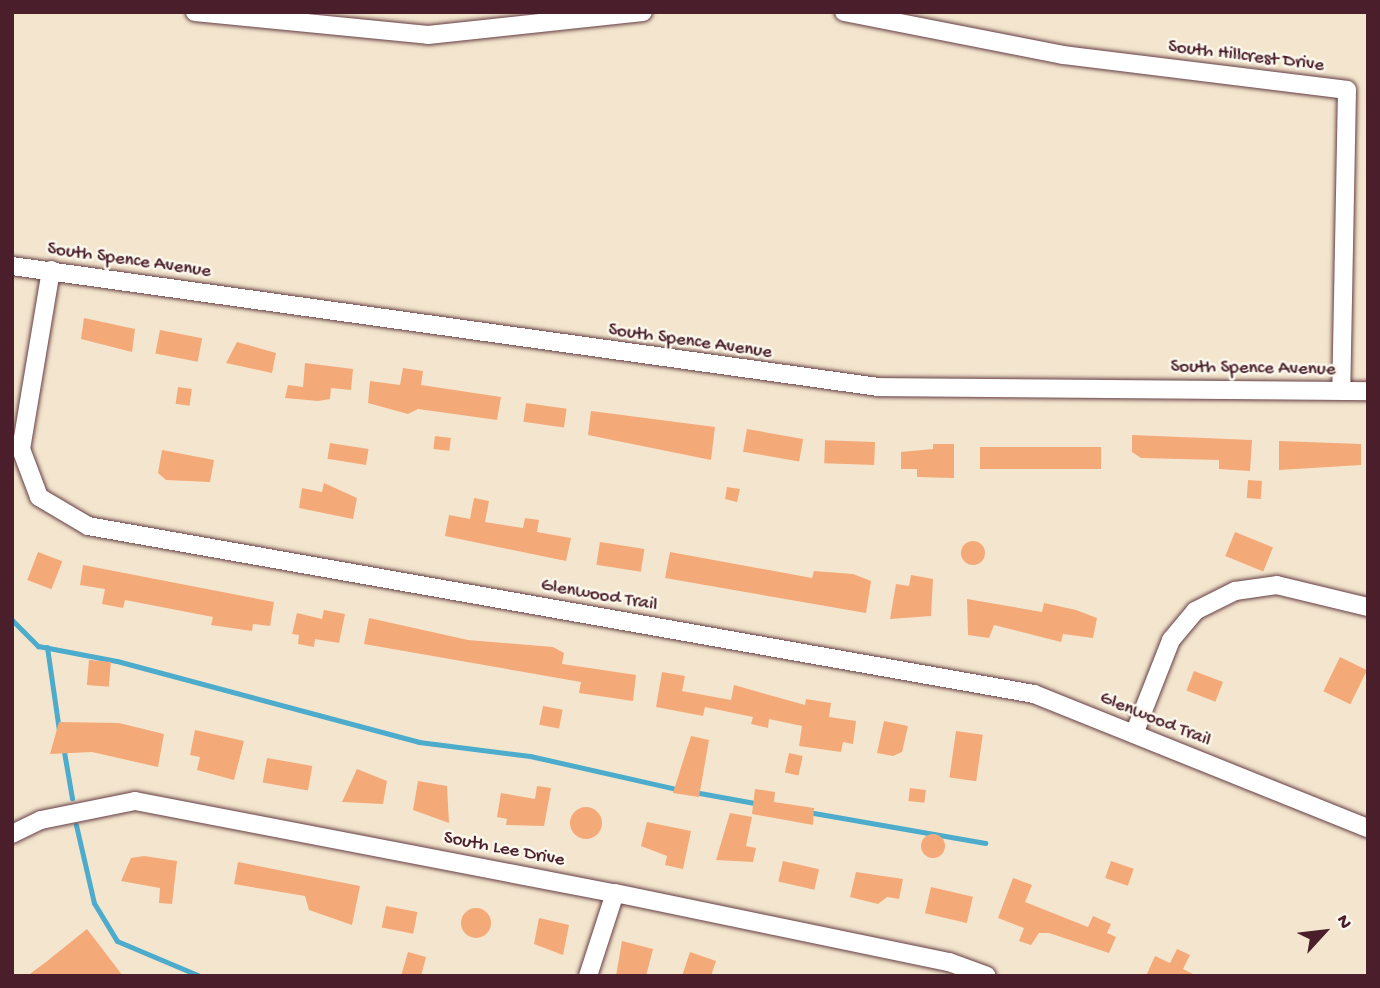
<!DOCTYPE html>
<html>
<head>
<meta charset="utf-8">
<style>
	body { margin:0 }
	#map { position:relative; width:1380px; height:988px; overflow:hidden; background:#f4e6ce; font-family:"Gochi Hand",sans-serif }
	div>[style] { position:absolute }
	.stream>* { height:5px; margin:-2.5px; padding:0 2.5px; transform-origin:2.5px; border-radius:2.5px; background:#4daccb }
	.building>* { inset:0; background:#f4a979; transform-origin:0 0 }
	.round { border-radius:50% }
	.roads { filter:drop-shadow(0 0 2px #643d43) drop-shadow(0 0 2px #643d43) }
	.street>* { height:18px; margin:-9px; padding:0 9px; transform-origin:9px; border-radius:9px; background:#fff }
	span { translate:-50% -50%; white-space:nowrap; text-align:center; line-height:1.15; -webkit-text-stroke:5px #fbf7ec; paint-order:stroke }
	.street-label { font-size:19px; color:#4a1f2b }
	.frame { position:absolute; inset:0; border:14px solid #4a1f2b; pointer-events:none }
	.north { position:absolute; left:1289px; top:897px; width:70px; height:70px; -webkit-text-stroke:5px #fbf7ec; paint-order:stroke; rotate:63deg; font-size:19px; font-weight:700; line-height:28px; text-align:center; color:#4a1f2b }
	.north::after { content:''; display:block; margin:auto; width:24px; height:32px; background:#4a1f2b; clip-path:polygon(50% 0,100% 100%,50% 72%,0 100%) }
</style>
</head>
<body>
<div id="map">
	<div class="stream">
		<div style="left:12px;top:620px;width:37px;rotate:45deg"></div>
		<div style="left:38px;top:646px;width:80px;rotate:10.8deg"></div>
		<div style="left:117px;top:661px;width:313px;rotate:15deg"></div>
		<div style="left:419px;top:742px;width:112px;rotate:7.2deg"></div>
		<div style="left:530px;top:756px;width:155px;rotate:12.7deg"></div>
		<div style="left:47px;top:647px;width:84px;rotate:81.8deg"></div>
		<div style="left:63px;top:746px;width:53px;rotate:80.2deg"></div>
		<div style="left:694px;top:792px;width:67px;rotate:10.3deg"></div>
		<div style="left:808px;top:812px;width:180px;rotate:9.9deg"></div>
		<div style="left:76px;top:825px;width:80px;rotate:77deg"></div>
		<div style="left:94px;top:903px;width:44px;rotate:58.8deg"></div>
		<div style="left:117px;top:941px;width:90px;rotate:22.9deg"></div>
	</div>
	<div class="building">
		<div style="clip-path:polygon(84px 318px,135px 329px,132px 352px,81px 339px)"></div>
		<div style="left:160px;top:330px;width:43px;height:24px;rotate:11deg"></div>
		<div style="clip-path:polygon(237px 342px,276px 353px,272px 373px,226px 363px)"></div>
		<div style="clip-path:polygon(305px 363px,353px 369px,351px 390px,331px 388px,330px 399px,318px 401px,285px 398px,288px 385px,303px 387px)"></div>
		<div style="clip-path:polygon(403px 368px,423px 371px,421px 385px,501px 397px,497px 420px,418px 409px,408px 414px,368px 403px,370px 381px,400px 385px)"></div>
		<div style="left:178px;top:387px;width:14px;height:17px;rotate:8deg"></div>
		<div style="left:526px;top:403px;width:41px;height:19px;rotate:8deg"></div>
		<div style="clip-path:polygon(591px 411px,715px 427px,711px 460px,588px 435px)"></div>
		<div style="left:747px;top:429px;width:57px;height:23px;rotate:10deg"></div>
		<div style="clip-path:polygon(1132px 435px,1252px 440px,1250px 471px,1219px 469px,1219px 460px,1141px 458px,1132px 452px)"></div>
		<div style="left:435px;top:436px;width:16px;height:13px;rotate:7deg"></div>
		<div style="clip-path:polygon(1279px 441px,1361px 444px,1361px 465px,1279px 470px)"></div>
		<div style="left:875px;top:442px;width:23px;height:50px;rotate:92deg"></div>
		<div style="left:330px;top:443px;width:39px;height:16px;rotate:9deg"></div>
		<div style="clip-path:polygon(933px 444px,954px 444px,954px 478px,917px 477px,917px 469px,901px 469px,901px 452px,933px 449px)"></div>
		<div style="left:980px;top:447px;width:121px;height:22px"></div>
		<div style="clip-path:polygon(162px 450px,214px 460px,210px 482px,166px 480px,158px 473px)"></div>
		<div style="left:1248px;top:480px;width:14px;height:18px;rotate:4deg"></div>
		<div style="clip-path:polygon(324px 483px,357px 498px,353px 519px,299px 508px,302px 488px,322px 492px)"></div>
		<div style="clip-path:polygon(727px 487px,740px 489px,737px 502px,725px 499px)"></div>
		<div style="clip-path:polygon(474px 498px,489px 501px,485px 522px,523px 528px,525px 518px,539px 520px,537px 532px,571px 538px,566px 561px,445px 536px,449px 515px,470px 519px)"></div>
		<div style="left:1235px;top:532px;width:41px;height:26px;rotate:22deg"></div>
		<div class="round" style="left:961px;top:541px;width:24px;height:24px"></div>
		<div style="left:600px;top:542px;width:45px;height:23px;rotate:9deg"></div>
		<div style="left:38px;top:552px;width:26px;height:30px;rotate:21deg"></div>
		<div style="clip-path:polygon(670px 552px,812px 578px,814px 571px,853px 574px,871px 581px,866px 613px,665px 578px)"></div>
		<div style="clip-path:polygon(83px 565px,274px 602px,270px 626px,253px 624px,252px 631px,211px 625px,213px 617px,125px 600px,123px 608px,102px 604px,105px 589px,80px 585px)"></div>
		<div style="clip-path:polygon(911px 575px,933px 579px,931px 616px,890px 619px,896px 584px,909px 586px)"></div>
		<div style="clip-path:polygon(967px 599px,1042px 612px,1044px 603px,1076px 610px,1097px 618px,1093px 638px,1063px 634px,1061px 642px,994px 625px,989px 638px,968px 635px)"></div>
		<div style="clip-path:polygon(324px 610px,345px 614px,339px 643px,315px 639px,314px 647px,298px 644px,299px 635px,292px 634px,297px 613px,322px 619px)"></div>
		<div style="clip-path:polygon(369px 618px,468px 640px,553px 647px,564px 653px,562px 664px,636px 675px,633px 701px,579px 693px,581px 682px,364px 644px)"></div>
		<div style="left:1340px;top:657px;width:30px;height:38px;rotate:26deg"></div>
		<div style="left:89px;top:660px;width:22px;height:25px;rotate:5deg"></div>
		<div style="left:1194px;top:671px;width:31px;height:21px;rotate:21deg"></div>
		<div style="clip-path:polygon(662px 672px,685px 676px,682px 691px,731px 700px,734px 685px,805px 705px,806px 699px,831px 703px,829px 717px,856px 721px,853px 744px,843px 742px,841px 752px,799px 746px,802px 726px,769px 719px,768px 728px,751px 724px,753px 717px,705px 707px,703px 716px,656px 707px)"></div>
		<div style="left:543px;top:706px;width:20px;height:19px;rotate:11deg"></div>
		<div style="clip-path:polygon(884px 721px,908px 726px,902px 752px,893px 756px,877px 753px)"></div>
		<div style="clip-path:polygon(59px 722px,119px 723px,164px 734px,158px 767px,92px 752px,50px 754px)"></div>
		<div style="clip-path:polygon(195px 730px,244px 741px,234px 780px,197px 770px,200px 757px,190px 755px)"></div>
		<div style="left:956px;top:731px;width:27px;height:47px;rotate:8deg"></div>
		<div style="clip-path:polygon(691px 736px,709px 740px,699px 797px,673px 793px)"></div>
		<div style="left:789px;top:753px;width:14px;height:20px;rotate:12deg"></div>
		<div style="left:267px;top:758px;width:46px;height:25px;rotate:10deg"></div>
		<div style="clip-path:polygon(357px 769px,387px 781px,383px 804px,342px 802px)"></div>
		<div style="clip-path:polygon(418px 781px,447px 786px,449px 823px,413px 810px)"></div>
		<div style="clip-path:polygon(537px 786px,551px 788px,544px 826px,506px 825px,507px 819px,497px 817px,501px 793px,535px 799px)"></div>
		<div style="left:910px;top:788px;width:16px;height:13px;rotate:7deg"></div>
		<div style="clip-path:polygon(755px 789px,775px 792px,774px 802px,814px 808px,813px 825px,752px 814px)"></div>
		<div class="round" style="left:570px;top:807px;width:32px;height:32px"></div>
		<div style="clip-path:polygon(730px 813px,752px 817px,746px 846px,756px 848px,753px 862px,716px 860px)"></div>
		<div style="clip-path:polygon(647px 822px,691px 831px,683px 869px,665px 865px,667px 856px,641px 846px)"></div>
		<div class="round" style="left:921px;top:834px;width:24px;height:24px"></div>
		<div style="clip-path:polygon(144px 856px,177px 861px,172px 904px,159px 903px,160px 888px,121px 881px,131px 858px)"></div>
		<div style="left:783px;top:861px;width:37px;height:21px;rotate:13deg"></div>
		<div style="left:1111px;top:861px;width:24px;height:18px;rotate:19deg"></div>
		<div style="clip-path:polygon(238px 862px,360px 886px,352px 925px,309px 910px,305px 896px,234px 884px)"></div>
		<div style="clip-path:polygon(856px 872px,903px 879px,899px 899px,887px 897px,878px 904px,850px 897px)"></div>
		<div style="clip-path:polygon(1013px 878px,1032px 885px,1025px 902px,1088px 927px,1093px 916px,1111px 924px,1107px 933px,1116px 937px,1109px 953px,1049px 933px,1039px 933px,1031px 945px,1019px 941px,1024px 928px,998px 918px)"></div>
		<div style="left:931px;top:887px;width:43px;height:27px;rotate:13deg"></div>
		<div style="left:386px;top:906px;width:32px;height:22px;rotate:11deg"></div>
		<div class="round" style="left:461px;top:908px;width:30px;height:30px"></div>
		<div style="clip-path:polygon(539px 918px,569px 925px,563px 955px,534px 944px)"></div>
		<div style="clip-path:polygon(87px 929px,123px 976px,27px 976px,46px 962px)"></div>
		<div style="clip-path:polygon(622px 941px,653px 949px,646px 976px,616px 976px)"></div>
		<div style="clip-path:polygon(1177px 949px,1190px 955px,1183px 969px,1197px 976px,1146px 976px,1155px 956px,1170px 963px)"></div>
		<div style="clip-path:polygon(408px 952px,426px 957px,421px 976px,401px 976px)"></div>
		<div style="clip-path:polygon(690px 952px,716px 961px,711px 976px,682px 976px)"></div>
	</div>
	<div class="roads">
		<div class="street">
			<div style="left:195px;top:12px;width:234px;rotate:5.6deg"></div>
			<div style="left:428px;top:35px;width:216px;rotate:-6.1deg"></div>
			<div style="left:844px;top:12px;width:223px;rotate:11.1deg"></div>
			<div style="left:1063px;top:55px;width:286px;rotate:7deg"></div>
			<div style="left:1347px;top:90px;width:301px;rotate:91.1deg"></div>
			<div style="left:12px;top:266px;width:874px;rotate:7.95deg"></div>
			<div style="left:878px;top:387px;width:490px;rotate:0.5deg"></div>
			<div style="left:51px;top:270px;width:181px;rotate:99.5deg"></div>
			<div style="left:21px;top:449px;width:51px;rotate:69.4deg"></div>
			<div style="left:39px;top:497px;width:57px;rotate:30.6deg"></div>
			<div style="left:88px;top:526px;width:961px;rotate:10.07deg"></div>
			<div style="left:1034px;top:694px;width:360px;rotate:21.9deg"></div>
			<div style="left:1134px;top:734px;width:101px;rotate:-68.5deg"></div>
			<div style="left:1171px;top:640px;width:38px;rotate:-50deg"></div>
			<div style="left:1195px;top:611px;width:45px;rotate:-26.6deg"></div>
			<div style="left:1235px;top:591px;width:42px;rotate:-8.1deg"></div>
			<div style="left:1277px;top:585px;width:94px;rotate:13.6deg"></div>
			<div style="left:12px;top:834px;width:32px;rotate:-26deg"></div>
			<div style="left:41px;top:820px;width:96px;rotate:-11.4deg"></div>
			<div style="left:135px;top:801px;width:489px;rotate:10.9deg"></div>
			<div style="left:615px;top:893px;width:341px;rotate:11.7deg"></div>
			<div style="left:949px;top:962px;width:40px;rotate:20.2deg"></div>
			<div style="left:588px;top:976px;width:87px;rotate:-72deg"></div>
		</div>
	</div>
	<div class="street-label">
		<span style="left:1246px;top:57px;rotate:7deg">South Hillcrest Drive</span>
		<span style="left:129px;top:261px;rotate:8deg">South Spence Avenue</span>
		<span style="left:690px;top:342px;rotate:8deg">South Spence Avenue</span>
		<span style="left:1253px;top:369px;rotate:1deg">South Spence Avenue</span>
		<span style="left:599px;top:596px;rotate:10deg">Glenwood Trail</span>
		<span style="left:1155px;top:720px;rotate:22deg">Glenwood Trail</span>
		<span style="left:504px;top:850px;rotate:11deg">South Lee Drive</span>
	</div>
	<div class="frame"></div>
	<div class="north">N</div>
</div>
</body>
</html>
